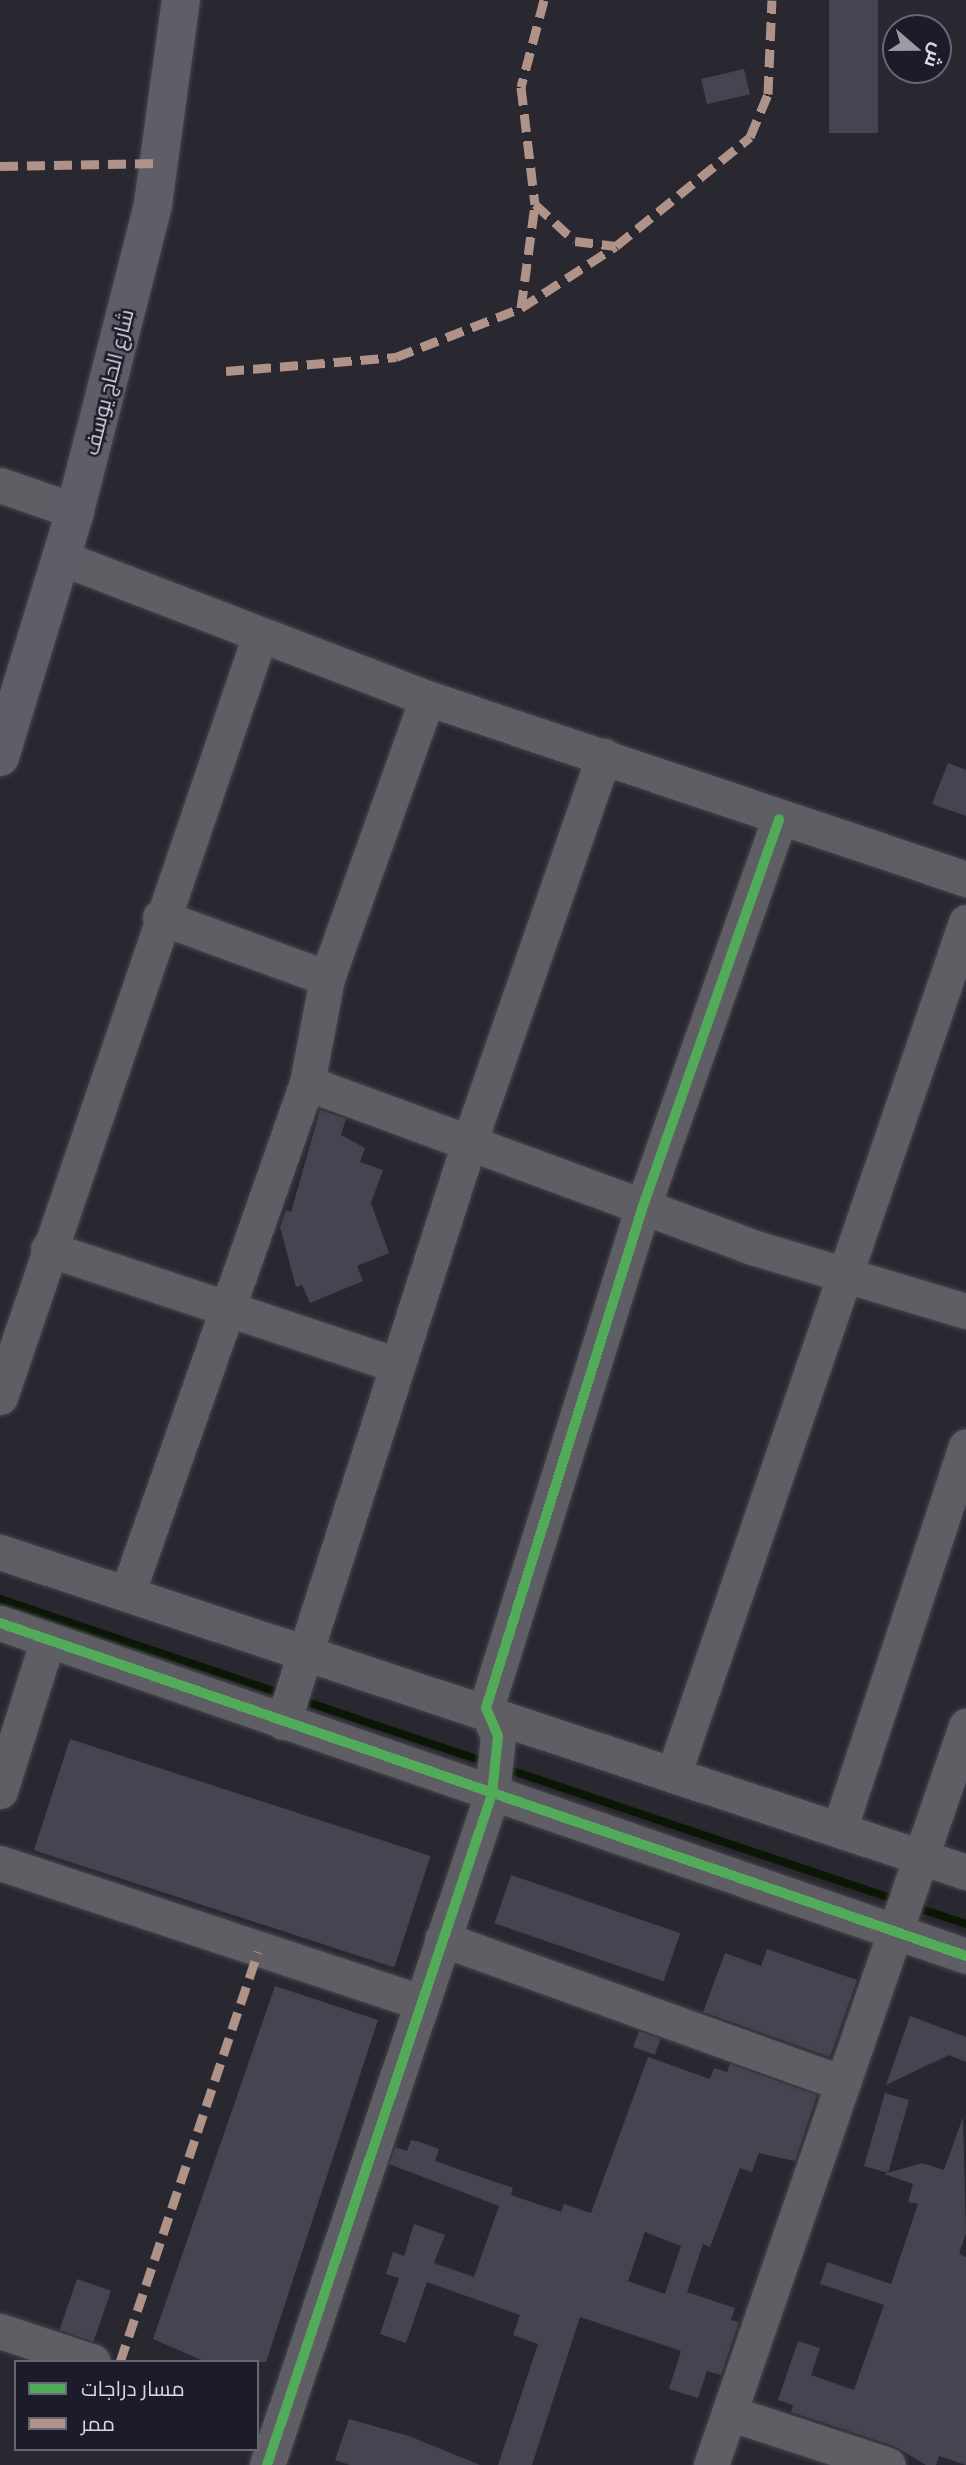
<!DOCTYPE html>
<html>
<head>
<meta charset="utf-8">
<style>
	body { margin:0 }
	#map { position:relative; width:966px; height:2465px; overflow:hidden; background:#292830; font-family:"Titillium Web",Cairo,sans-serif }
	div>[style] { position:absolute }
	.stream>* { height:8px; margin:-4px; padding:0 4px; transform-origin:4px; border-radius:4px; background:#0b1604 }
	.building>* { inset:0; background:#454450; transform-origin:0 0 }
	.roads { filter:drop-shadow(0 0 2px #45454c) drop-shadow(0 0 2px #45454c) }
	.minor>* { height:35px; margin:-17.5px; padding:0 17.5px; transform-origin:17.5px; border-radius:17.5px; background:#5f5e64 }
	.major>* { height:38px; margin:-19px; padding:0 19px; transform-origin:19px; border-radius:19px; background:#5f5e67 }
	.quiet>* { height:9px; margin-top:-4.5px; transform-origin:0; background:repeating-linear-gradient(90deg,#af9288 0 18px,transparent 0 27px) }
	.cycleway>* { height:10px; margin:-5px; padding:0 5px; transform-origin:5px; border-radius:5px; background:#51ab58 }
	span { translate:-50% -50%; white-space:nowrap; text-align:center; line-height:1.15; -webkit-text-stroke:5px #1c1b29; paint-order:stroke }
	.street-label { font-size:21px; color:#d8d8e1 }
	.legend { position:absolute; left:14px; top:2360px; width:245px; height:91px; box-sizing:border-box; background:#1c1b29; border:2px solid #676773; margin:0; padding:9px 12px; list-style:none; font-size:21px; color:#d8d8e1 }
	.legend li { display:flex; align-items:center; gap:14px; height:35px }
	.legend b { width:35px; border:2px solid #676773 }
	.north { position:absolute; left:882px; top:14px; width:70px; height:70px; box-sizing:border-box; background:#1c1b29; border:2px solid #676773; border-radius:50%; rotate:110deg; font-size:19px; font-weight:700; line-height:28px; text-align:center; color:#d8d8e1 }
	.north::after { content:''; display:block; margin:auto; width:24px; height:32px; background:#9b9aa3; clip-path:polygon(50% 0,100% 100%,50% 72%,0 100%) }
</style>
</head>
<body>
<div id="map">
	<div class="stream">
		<div style="left:0;top:1599px;width:298px;rotate:18.6deg"></div>
		<div style="left:298px;top:1699px;width:200px;rotate:18.6deg"></div>
		<div style="left:504px;top:1768px;width:414px;rotate:18.6deg"></div>
		<div style="left:912px;top:1906px;width:57px;rotate:18.4deg"></div>
	</div>
	<div class="building">
		<div style="left:829px;top:0;width:49px;height:133px"></div>
		<div style="left:744px;top:69px;width:26px;height:44px;rotate:77deg"></div>
		<div style="clip-path:polygon(948px 763px,966px 770px,966px 816px,932px 804px)"></div>
		<div style="clip-path:polygon(320px 1110px,346px 1119px,341px 1135px,365px 1148px,360px 1162px,383px 1170px,371px 1203px,389px 1253px,357px 1266px,363px 1281px,310px 1303px,302px 1285px,296px 1287px,280px 1227px,286px 1210px,291px 1212px)"></div>
		<div style="left:70px;top:1739px;width:379px;height:117px;rotate:18deg"></div>
		<div style="left:511px;top:1875px;width:179px;height:51px;rotate:19deg"></div>
		<div style="clip-path:polygon(767px 1949px,857px 1980px,830px 2057px,703px 2012px,725px 1953px,761px 1966px)"></div>
		<div style="clip-path:polygon(275px 1986px,378px 2020px,266px 2362px,206px 2362px,153px 2339px)"></div>
		<div style="clip-path:polygon(910px 2016px,966px 2037px,966px 2062px,949px 2055px,886px 2085px)"></div>
		<div style="left:639px;top:2031px;width:23px;height:17px;rotate:20deg"></div>
		<div style="clip-path:polygon(evenodd,648px 2057px,710px 2079px,714px 2068px,727px 2072px,730px 2064px,817px 2095px,795px 2161px,759px 2153px,752px 2172px,740px 2168px,710px 2247px,703px 2244px,687px 2292px,735px 2308px,731px 2320px,739px 2322px,721px 2375px,707px 2371px,698px 2398px,669px 2389px,681px 2351px,580px 2317px,532px 2465px,498px 2465px,538px 2344px,513px 2335px,520px 2315px,427px 2282px,406px 2343px,380px 2334px,399px 2278px,386px 2274px,393px 2252px,404px 2256px,414px 2224px,445px 2235px,434px 2263px,474px 2277px,499px 2206px,389px 2164px,395px 2147px,407px 2151px,411px 2140px,420px 2142px,439px 2149px,435px 2161px,513px 2188px,511px 2195px,561px 2212px,564px 2204px,591px 2213px,648px 2057px,645px 2232px,681px 2246px,665px 2294px,628px 2281px,645px 2232px)"></div>
		<div style="left:885px;top:2093px;width:25px;height:76px;rotate:16deg"></div>
		<div style="clip-path:polygon(963px 2117px,966px 2233px,959px 2254px,966px 2257px,966px 2465px,939px 2456px,936px 2465px,926px 2465px,894px 2446px,791px 2412px,793px 2405px,778px 2400px,798px 2341px,820px 2348px,811px 2375px,854px 2390px,884px 2305px,820px 2284px,827px 2262px,891px 2284px,918px 2204px,908px 2202px,913px 2184px,884px 2174px,922px 2163px,944px 2170px)"></div>
		<div style="left:77px;top:2279px;width:36px;height:54px;rotate:19deg"></div>
		<div style="clip-path:polygon(349px 2419px,409px 2436px,480px 2465px,350px 2465px,335px 2460px)"></div>
	</div>
	<div class="roads">
		<div class="minor">
			<div style="left:0;top:485px;width:79px;rotate:19.1deg"></div>
			<div style="left:62px;top:558px;width:391px;rotate:21deg"></div>
			<div style="left:427px;top:698px;width:569px;rotate:18.56deg"></div>
			<div style="left:160px;top:917px;width:178px;rotate:20.1deg"></div>
			<div style="left:307px;top:1083px;width:474px;rotate:20.2deg"></div>
			<div style="left:752px;top:1247px;width:223px;rotate:16.7deg"></div>
			<div style="left:48px;top:1249px;width:367px;rotate:18.4deg"></div>
			<div style="left:0;top:1397px;width:802px;rotate:-71.16deg"></div>
			<div style="left:0;top:1552px;width:1018px;rotate:18.33deg"></div>
			<div style="left:127px;top:1594px;width:542px;rotate:-70.6deg"></div>
			<div style="left:307px;top:1083px;width:107px;rotate:-79.2deg"></div>
			<div style="left:327px;top:978px;width:297px;rotate:-70.3deg"></div>
			<div style="left:0;top:1623px;width:1022px;rotate:19.02deg"></div>
			<div style="left:283px;top:1722px;width:608px;rotate:-72.19deg"></div>
			<div style="left:469px;top:1143px;width:410px;rotate:-70.8deg"></div>
			<div style="left:673px;top:1775px;width:902px;rotate:-71.04deg"></div>
			<div style="left:0;top:1791px;width:159px;rotate:-72.5deg"></div>
			<div style="left:839px;top:1830px;width:404px;rotate:-71.7deg"></div>
			<div style="left:0;top:1863px;width:443px;rotate:18.3deg"></div>
			<div style="left:442px;top:1939px;width:426px;rotate:19.8deg"></div>
			<div style="left:0;top:2331px;width:98px;rotate:18.4deg"></div>
			<div style="left:729px;top:2413px;width:167px;rotate:18.1deg"></div>
			<div style="left:267px;top:2465px;width:708px;rotate:-71.46deg"></div>
			<div style="left:492px;top:1794px;width:58px;rotate:-84.1deg"></div>
			<div style="left:498px;top:1736px;width:30px;rotate:-113deg"></div>
			<div style="left:486px;top:1708px;width:526px;rotate:-72.63deg"></div>
			<div style="left:643px;top:1206px;width:410px;rotate:-70.6deg"></div>
			<div style="left:711px;top:2465px;width:782px;rotate:-70.96deg"></div>
		</div>
		<div class="major">
			<div style="left:0;top:757px;width:257px;rotate:-73deg"></div>
			<div style="left:75px;top:511px;width:317px;rotate:-75.7deg"></div>
			<div style="left:153px;top:204px;width:206px;rotate:-82.2deg"></div>
		</div>
	</div>
	<div class="quiet">
		<div style="left:544px;top:0;width:90px;rotate:104.8deg"></div>
		<div style="left:521px;top:87px;width:118px;rotate:83.2deg"></div>
		<div style="left:535px;top:204px;width:54px;rotate:42.8deg"></div>
		<div style="left:575px;top:241px;width:41px;rotate:7deg"></div>
		<div style="left:616px;top:246px;width:173px;rotate:-39.1deg"></div>
		<div style="left:750px;top:137px;width:47px;rotate:-67.3deg"></div>
		<div style="left:768px;top:94px;width:94px;rotate:-87.6deg"></div>
		<div style="left:0;top:166px;width:159px;rotate:-1.1deg"></div>
		<div style="left:521px;top:308px;width:105px;rotate:-82.3deg"></div>
		<div style="left:226px;top:371px;width:171px;rotate:-4.7deg"></div>
		<div style="left:396px;top:357px;width:134px;rotate:-21.4deg"></div>
		<div style="left:521px;top:308px;width:113px;rotate:-33.1deg"></div>
		<div style="left:120px;top:2362px;width:433px;rotate:-71.4deg"></div>
	</div>
	<div class="cycleway">
		<div style="left:0;top:1623px;width:1022px;rotate:19.02deg"></div>
		<div style="left:267px;top:2465px;width:708px;rotate:-71.46deg"></div>
		<div style="left:492px;top:1794px;width:58px;rotate:-84.1deg"></div>
		<div style="left:498px;top:1736px;width:30px;rotate:-113deg"></div>
		<div style="left:486px;top:1708px;width:526px;rotate:-72.63deg"></div>
		<div style="left:643px;top:1206px;width:410px;rotate:-70.6deg"></div>
	</div>
	<div class="street-label">
		<span style="left:108px;top:382px;rotate:-76deg">شارع الحاج يوسف</span>
	</div>
	<ul class="legend">
	<li><b style="height:9px;background:#51ab58"></b>مسار دراجات</li>
	<li><b style="height:9px;background:#af9288"></b>ممر</li>
	</ul>
	<div class="north">ش</div>
</div>
</body>
</html>
